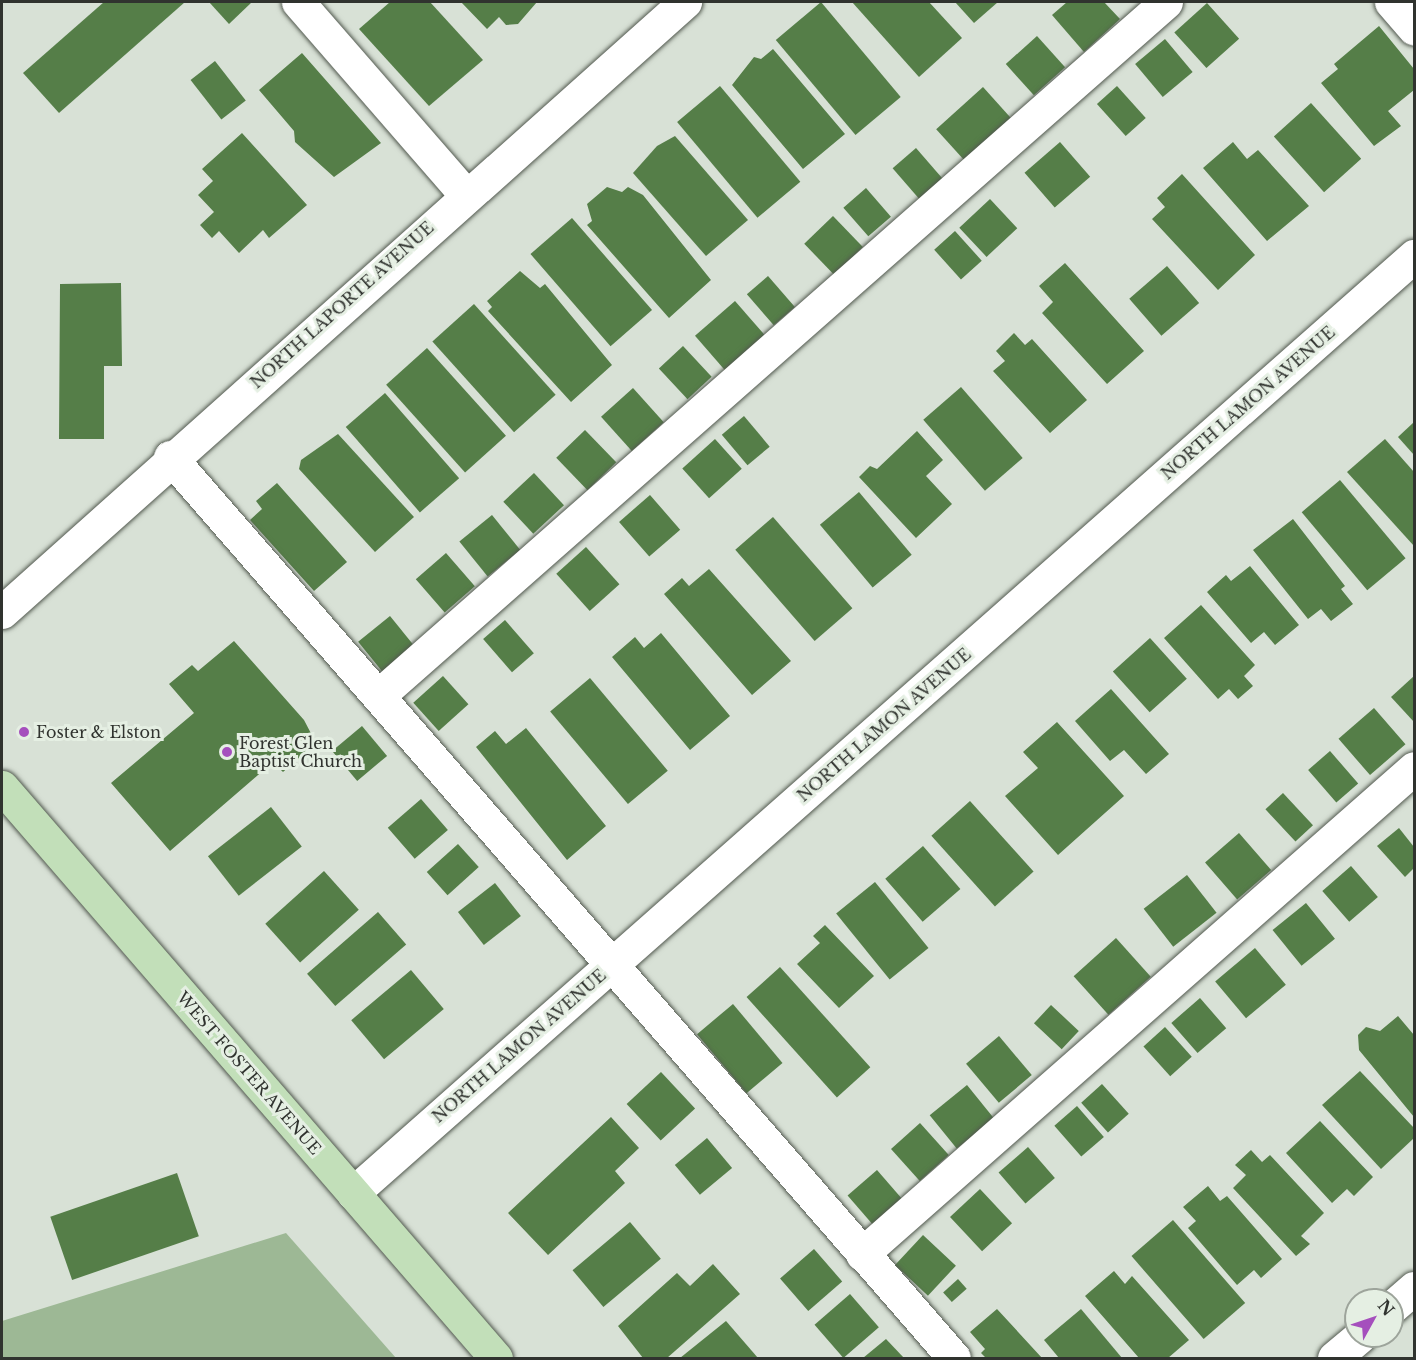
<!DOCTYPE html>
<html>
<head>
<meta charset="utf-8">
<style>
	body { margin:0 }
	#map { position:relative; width:1416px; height:1360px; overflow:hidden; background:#d8e1d6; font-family:"Libre Baskerville",serif }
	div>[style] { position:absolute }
	.green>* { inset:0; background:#9db895 }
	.building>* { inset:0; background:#557e48; transform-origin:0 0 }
	.roads { filter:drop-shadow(0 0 2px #52594f) drop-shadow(0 0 2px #52594f) }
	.minor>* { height:33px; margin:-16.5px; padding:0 16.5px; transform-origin:16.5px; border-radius:16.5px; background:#fff }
	.major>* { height:33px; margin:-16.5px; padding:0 16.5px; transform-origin:16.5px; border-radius:16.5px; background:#c2dfb9 }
	.dots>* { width:16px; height:16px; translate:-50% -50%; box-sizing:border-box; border:3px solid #e5efe3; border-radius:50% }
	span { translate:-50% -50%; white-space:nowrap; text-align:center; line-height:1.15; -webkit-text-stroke:6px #e5efe3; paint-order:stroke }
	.street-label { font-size:16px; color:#30332f }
	.poi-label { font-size:16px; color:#30332f }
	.left { translate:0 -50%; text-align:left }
	.frame { position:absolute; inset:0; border:3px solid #30332f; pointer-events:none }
	.north { position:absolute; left:1344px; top:1288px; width:60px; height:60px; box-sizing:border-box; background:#e5efe3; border:2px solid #9da49b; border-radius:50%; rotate:50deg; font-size:16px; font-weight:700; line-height:24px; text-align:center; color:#30332f }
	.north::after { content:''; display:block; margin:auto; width:21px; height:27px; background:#a54fbd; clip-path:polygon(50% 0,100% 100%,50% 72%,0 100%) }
</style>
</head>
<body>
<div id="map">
	<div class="green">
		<div style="clip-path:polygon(286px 1233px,396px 1358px,2px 1358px,2px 1321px)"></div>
	</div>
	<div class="building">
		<div style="clip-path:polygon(104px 2px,185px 2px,59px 113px,23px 73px)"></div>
		<div style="clip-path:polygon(209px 2px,252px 2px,229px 24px)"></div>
		<div style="clip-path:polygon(390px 2px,430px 2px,483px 60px,429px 106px,359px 29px)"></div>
		<div style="clip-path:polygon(461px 2px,537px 2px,518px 24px,506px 25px,499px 17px,487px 29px)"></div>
		<div style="left:821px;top:2px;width:124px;height:59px;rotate:50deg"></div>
		<div style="clip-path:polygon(852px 2px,929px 2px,962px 38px,919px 77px)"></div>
		<div style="clip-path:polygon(955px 2px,998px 2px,974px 23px)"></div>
		<div style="clip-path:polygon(1067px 2px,1104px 2px,1120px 19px,1084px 52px,1052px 15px)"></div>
		<div style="left:1207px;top:3px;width:48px;height:44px;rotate:48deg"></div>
		<div style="clip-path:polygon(1379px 26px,1414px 69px,1414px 90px,1388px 111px,1401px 126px,1374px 146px,1321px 83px,1338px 69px,1334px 64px)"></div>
		<div style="left:1037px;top:36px;width:42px;height:42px;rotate:48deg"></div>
		<div style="left:1165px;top:39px;width:43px;height:39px;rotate:50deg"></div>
		<div style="clip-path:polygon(773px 49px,845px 134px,803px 169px,732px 85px,754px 57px,761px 59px)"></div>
		<div style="clip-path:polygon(302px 53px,381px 143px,334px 177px,295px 142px,294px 131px,259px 90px)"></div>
		<div style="left:215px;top:61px;width:50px;height:31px;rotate:52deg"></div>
		<div style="left:720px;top:86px;width:125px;height:56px;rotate:50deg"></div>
		<div style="left:1117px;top:86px;width:43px;height:27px;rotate:48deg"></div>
		<div style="left:983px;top:87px;width:43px;height:63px;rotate:48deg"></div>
		<div style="left:1311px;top:103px;width:75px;height:50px;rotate:48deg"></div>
		<div style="clip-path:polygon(242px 133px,307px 205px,269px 238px,263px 230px,239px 253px,219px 231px,212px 238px,200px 225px,214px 212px,198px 195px,213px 181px,202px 169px)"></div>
		<div style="clip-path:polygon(675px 136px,748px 220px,706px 256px,633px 173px,657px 146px)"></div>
		<div style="left:1060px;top:142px;width:46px;height:47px;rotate:49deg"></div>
		<div style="clip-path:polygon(1233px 142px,1247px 159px,1258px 150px,1309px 206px,1267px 241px,1203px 168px)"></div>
		<div style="left:916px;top:148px;width:41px;height:31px;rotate:49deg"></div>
		<div style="clip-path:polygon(1182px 174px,1255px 255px,1218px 290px,1152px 219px,1165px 207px,1157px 198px)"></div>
		<div style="clip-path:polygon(607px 187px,622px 192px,628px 187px,643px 195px,711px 280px,669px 318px,587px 225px,592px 221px,587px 204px)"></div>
		<div style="left:866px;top:188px;width:38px;height:30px;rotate:49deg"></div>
		<div style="left:990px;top:199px;width:40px;height:42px;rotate:47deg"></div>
		<div style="left:833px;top:216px;width:43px;height:40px;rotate:46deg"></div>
		<div style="left:572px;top:218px;width:122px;height:55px;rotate:49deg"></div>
		<div style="left:955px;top:231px;width:40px;height:28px;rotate:48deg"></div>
		<div style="clip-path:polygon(1065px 263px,1144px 351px,1107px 384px,1042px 313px,1053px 302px,1039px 286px)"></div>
		<div style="left:1167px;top:266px;width:49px;height:50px;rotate:49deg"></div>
		<div style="clip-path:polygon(520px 271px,540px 288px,545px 284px,612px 365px,571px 402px,488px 311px,492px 307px,487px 301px)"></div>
		<div style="left:768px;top:276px;width:41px;height:28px;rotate:49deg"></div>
		<div style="clip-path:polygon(121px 283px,122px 366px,104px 366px,104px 439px,59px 439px,60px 284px)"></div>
		<div style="left:735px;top:301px;width:46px;height:53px;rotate:49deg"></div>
		<div style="left:474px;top:304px;width:122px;height:56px;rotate:48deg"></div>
		<div style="clip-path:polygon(1014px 333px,1025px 345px,1032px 339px,1087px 400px,1050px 433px,993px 371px,1005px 361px,996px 351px)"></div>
		<div style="left:683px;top:346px;width:42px;height:33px;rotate:47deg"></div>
		<div style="left:427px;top:348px;width:118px;height:55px;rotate:48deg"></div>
		<div style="left:961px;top:387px;width:94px;height:50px;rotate:49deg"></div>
		<div style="left:633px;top:388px;width:46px;height:43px;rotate:48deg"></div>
		<div style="left:385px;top:393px;width:113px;height:52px;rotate:49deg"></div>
		<div style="left:744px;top:416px;width:40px;height:29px;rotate:50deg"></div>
		<div style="clip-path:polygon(1414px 422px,1414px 455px,1398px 437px)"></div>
		<div style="left:585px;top:430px;width:45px;height:40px;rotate:46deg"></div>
		<div style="clip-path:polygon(917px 431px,943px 460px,926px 476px,952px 504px,916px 538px,859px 477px,870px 466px,877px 469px)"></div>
		<div style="clip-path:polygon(338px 434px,414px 517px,375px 552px,299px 469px,301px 460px)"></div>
		<div style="left:715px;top:439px;width:40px;height:44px;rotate:48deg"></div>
		<div style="clip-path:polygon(1385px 439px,1414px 472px,1414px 546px,1347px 472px)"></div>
		<div style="left:534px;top:473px;width:44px;height:42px;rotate:47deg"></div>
		<div style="left:1340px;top:480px;width:102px;height:50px;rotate:50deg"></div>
		<div style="clip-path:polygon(277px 483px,347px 562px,314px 591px,250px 520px,262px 509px,256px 501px)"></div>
		<div style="left:859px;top:492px;width:82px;height:51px;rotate:50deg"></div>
		<div style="left:650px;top:495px;width:46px;height:41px;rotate:49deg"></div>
		<div style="left:492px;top:515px;width:45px;height:42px;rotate:51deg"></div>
		<div style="left:773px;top:517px;width:121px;height:50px;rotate:49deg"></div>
		<div style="clip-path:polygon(1293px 519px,1345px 586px,1341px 589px,1353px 604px,1331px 621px,1321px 609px,1308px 619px,1253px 550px)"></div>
		<div style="left:586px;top:547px;width:50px;height:40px;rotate:48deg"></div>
		<div style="left:446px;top:553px;width:44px;height:40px;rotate:49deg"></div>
		<div style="clip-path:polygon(1250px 566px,1299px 625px,1275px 645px,1264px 632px,1251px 643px,1207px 592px,1226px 575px,1231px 581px)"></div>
		<div style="clip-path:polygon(709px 569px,791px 661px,752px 695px,664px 594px,682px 578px,689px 586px)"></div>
		<div style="clip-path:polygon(1201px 605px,1255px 665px,1244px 676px,1253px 686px,1238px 699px,1229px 689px,1218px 699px,1164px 638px)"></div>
		<div style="left:390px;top:616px;width:38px;height:41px;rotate:51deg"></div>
		<div style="left:505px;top:620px;width:44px;height:29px;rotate:49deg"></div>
		<div style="clip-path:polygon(661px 633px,730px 716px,690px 750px,612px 657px,635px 637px,644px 648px)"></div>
		<div style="left:1150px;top:638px;width:55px;height:50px;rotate:48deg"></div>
		<div style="clip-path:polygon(234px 641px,304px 720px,316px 743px,283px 772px,273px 762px,170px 851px,111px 783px,194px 713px,169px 684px,192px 665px,198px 671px)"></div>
		<div style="left:443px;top:676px;width:38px;height:40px;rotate:48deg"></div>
		<div style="clip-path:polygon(1414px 676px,1414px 722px,1391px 697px)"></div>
		<div style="left:590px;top:678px;width:121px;height:52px;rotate:50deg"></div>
		<div style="clip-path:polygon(1111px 689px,1169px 754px,1146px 774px,1124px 750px,1110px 761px,1075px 721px)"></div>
		<div style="left:1374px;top:708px;width:48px;height:47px;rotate:49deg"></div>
		<div style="clip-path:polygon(1057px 722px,1124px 796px,1058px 855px,1005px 796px,1038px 768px,1023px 752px)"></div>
		<div style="left:362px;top:726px;width:39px;height:39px;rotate:50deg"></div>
		<div style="clip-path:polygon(526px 728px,606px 826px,567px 860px,476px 747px,495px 731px,506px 744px)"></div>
		<div style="left:1330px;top:751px;width:43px;height:29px;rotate:49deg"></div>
		<div style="left:1283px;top:793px;width:44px;height:24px;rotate:47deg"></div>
		<div style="left:421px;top:799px;width:41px;height:44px;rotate:49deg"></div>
		<div style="left:970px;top:801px;width:95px;height:52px;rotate:48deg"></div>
		<div style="left:271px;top:807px;width:50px;height:80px;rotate:52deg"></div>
		<div style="clip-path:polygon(1399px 828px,1414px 847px,1414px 868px,1405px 877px,1377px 846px)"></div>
		<div style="left:1239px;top:833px;width:49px;height:45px;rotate:49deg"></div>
		<div style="left:458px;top:844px;width:31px;height:42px;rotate:48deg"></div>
		<div style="left:923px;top:846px;width:57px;height:50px;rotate:49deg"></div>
		<div style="left:1351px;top:866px;width:41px;height:38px;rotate:49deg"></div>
		<div style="left:324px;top:871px;width:52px;height:79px;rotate:48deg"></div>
		<div style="left:1187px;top:875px;width:48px;height:55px;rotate:52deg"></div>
		<div style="left:875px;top:882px;width:85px;height:50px;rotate:51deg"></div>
		<div style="left:495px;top:883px;width:42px;height:47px;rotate:52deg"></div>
		<div style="left:1306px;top:903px;width:46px;height:43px;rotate:51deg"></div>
		<div style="left:378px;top:912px;width:43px;height:94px;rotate:49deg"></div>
		<div style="clip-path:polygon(825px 925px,874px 976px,839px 1008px,797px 964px,820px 943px,813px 936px)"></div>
		<div style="left:1116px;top:938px;width:52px;height:57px;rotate:48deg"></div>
		<div style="left:1255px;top:948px;width:48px;height:52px;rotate:50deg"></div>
		<div style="left:780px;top:967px;width:135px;height:45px;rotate:48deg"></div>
		<div style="left:411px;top:970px;width:51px;height:78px;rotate:50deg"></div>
		<div style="left:1200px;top:998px;width:40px;height:38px;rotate:49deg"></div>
		<div style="left:733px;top:1004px;width:77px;height:47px;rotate:50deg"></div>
		<div style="left:1051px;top:1005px;width:38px;height:25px;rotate:43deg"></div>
		<div style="clip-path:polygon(1398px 1016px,1414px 1035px,1414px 1117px,1359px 1050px,1358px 1035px,1366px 1027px,1380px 1031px)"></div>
		<div style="left:1165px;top:1027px;width:40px;height:29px;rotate:48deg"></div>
		<div style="left:999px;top:1036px;width:51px;height:43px;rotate:50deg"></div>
		<div style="clip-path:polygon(1360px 1071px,1414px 1128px,1414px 1138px,1381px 1169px,1322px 1105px)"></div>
		<div style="left:661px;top:1072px;width:50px;height:47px;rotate:47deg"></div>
		<div style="left:1102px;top:1084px;width:40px;height:28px;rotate:48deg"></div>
		<div style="left:967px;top:1085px;width:43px;height:48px;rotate:51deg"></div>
		<div style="left:1077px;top:1106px;width:41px;height:30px;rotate:49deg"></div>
		<div style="clip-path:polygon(611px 1117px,639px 1148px,615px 1171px,625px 1183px,548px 1255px,508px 1213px)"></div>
		<div style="clip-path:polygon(1320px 1121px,1373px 1177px,1354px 1196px,1347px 1189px,1332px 1203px,1286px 1153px)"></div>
		<div style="left:920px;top:1123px;width:43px;height:39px;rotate:48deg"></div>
		<div style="left:707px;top:1138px;width:39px;height:42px;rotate:50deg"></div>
		<div style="left:1028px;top:1147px;width:41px;height:39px;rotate:49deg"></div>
		<div style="clip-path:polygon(1251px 1150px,1262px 1162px,1270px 1155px,1324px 1213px,1301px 1236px,1310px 1244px,1296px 1256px,1233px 1188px,1246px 1175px,1235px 1165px)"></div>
		<div style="left:877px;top:1170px;width:38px;height:39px;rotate:49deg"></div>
		<div style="left:177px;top:1173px;width:67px;height:134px;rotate:71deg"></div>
		<div style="clip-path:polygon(1208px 1186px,1220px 1201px,1227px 1196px,1282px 1259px,1261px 1278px,1254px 1270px,1237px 1285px,1188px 1228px,1196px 1221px,1183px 1207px)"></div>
		<div style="left:980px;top:1189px;width:47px;height:41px;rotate:47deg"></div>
		<div style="left:1173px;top:1220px;width:110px;height:55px;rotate:49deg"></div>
		<div style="left:630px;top:1222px;width:48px;height:75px;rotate:50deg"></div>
		<div style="left:923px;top:1235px;width:45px;height:41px;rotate:43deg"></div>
		<div style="left:814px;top:1249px;width:43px;height:45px;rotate:49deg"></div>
		<div style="clip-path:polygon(713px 1264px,740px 1294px,667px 1358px,643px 1358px,618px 1326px,677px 1273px,690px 1286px)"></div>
		<div style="clip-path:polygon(1114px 1271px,1125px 1284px,1132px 1276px,1189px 1340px,1168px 1358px,1139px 1358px,1085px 1296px)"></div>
		<div style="left:958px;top:1279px;width:13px;height:20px;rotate:48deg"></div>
		<div style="left:850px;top:1294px;width:44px;height:47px;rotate:49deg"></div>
		<div style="clip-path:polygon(997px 1309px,1042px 1358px,986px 1358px,981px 1353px,985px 1349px,970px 1332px)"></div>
		<div style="clip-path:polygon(1081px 1309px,1122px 1358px,1059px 1358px,1044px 1340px)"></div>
		<div style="clip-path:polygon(726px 1321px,758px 1358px,680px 1358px)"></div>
		<div style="clip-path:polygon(886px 1339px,904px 1358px,863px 1358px)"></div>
	</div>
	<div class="roads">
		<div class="minor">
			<div style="left:298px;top:2px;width:256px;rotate:49deg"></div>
			<div style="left:1391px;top:2px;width:35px;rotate:49deg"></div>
			<div style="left:170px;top:457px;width:1194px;rotate:48.97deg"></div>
			<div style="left:2px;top:612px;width:916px;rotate:-41.77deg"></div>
			<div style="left:378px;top:696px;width:1050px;rotate:-41.37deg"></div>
			<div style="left:353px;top:1193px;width:1416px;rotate:-41.45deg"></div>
			<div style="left:862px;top:1254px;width:735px;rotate:-41.36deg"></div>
			<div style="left:1392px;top:1307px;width:29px;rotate:-41deg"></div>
			<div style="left:1334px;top:1358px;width:34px;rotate:-40deg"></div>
		</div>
		<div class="major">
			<div style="left:2px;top:787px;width:755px;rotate:49.14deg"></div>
		</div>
	</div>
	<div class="dots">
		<div style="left:24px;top:732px;background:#a54fbd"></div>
		<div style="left:227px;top:752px;background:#a54fbd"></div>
	</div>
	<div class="street-label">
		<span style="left:342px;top:305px;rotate:-42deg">NORTH LAPORTE AVENUE</span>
		<span style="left:1248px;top:403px;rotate:-41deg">NORTH LAMON AVENUE</span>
		<span style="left:884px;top:725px;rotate:-41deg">NORTH LAMON AVENUE</span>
		<span style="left:519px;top:1046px;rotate:-41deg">NORTH LAMON AVENUE</span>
		<span style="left:249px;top:1073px;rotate:49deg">WEST FOSTER AVENUE</span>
	</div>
	<div class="poi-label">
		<span class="left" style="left:36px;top:732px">Foster &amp; Elston</span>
		<span class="left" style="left:239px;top:752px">Forest Glen<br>Baptist Church</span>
	</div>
	<div class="frame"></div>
	<div class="north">N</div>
</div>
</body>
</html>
